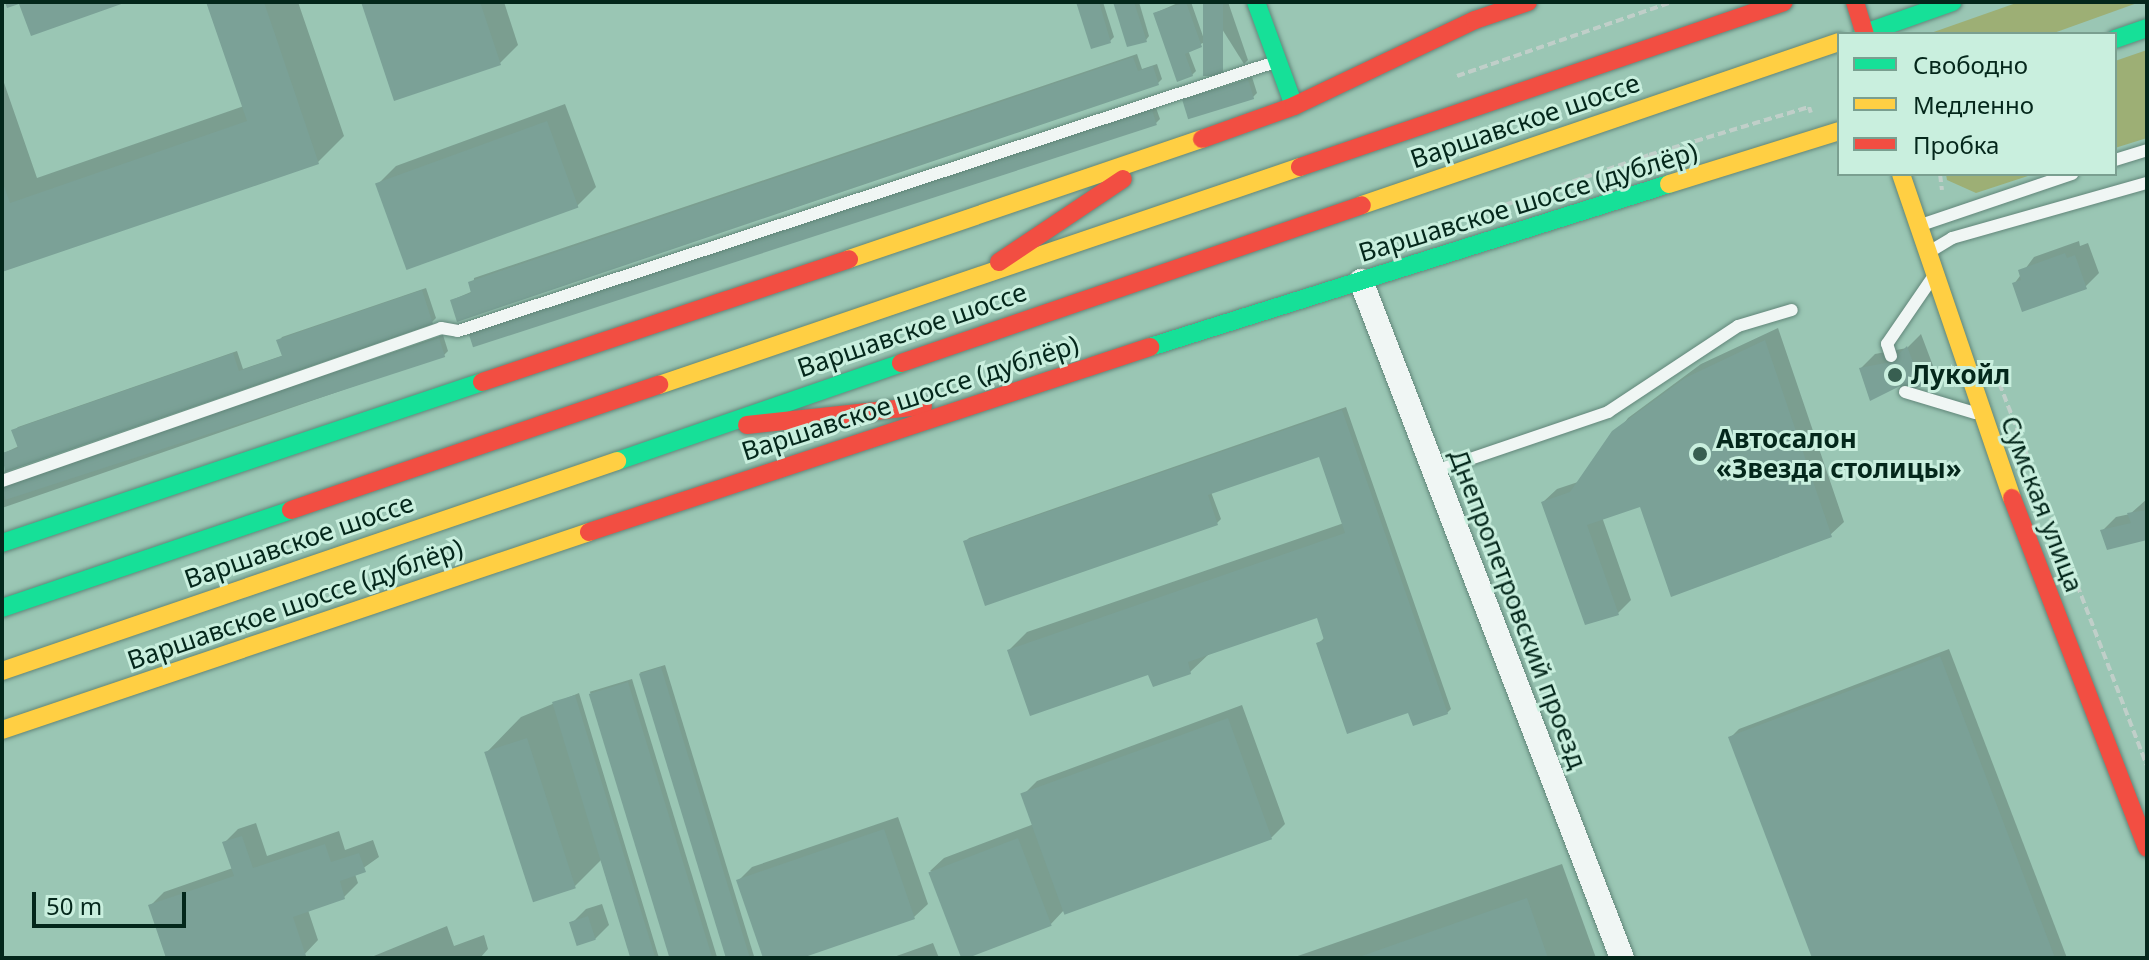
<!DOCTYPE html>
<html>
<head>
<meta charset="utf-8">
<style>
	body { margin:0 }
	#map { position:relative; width:2149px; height:960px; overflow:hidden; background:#9ac6b4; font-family:"Noto Sans",sans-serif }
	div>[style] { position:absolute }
	.green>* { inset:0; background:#9daf75 }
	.shadow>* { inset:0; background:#0003; transform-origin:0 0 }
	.building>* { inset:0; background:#7ba197; transform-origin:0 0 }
	.path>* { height:4px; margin-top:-2px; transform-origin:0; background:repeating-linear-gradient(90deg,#c0cfc9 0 8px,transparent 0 12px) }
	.roads { filter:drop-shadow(0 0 2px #618679) drop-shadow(0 0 2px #618679) }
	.lane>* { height:12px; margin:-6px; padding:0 6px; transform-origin:6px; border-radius:6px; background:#f0f6f4 }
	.street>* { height:24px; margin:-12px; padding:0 12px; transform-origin:12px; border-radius:12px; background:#f0f6f4 }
	.fast>* { height:18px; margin:-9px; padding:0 9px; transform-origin:9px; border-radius:9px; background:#16e098 }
	.slow>* { height:18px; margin:-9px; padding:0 9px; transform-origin:9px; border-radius:9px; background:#ffcf43 }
	.jam>* { height:18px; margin:-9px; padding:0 9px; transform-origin:9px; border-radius:9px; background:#f24e42 }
	.dots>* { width:22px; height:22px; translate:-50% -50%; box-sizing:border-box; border:4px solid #c9efde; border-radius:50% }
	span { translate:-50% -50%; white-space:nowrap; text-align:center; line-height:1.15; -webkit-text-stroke:6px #c9efde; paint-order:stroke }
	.street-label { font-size:26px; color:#04271b }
	.poi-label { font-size:26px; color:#04271b; font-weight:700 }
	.left { translate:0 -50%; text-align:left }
	.frame { position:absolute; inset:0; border:4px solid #04271b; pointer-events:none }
	.legend { position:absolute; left:1837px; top:32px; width:280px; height:144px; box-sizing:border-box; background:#c9efde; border:2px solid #7a9f90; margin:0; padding:10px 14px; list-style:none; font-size:24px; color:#04271b }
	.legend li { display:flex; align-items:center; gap:16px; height:40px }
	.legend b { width:40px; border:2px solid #7a9f90 }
	.scale { position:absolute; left:32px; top:892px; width:154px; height:36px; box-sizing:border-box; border:4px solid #04271b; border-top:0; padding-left:10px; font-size:24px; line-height:28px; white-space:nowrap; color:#04271b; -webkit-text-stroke:6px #c9efde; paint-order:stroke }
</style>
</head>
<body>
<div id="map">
	<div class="green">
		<div style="clip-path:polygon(2019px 2px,2140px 2px,2051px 34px,1928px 34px)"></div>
		<div style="clip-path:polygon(2147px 50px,2147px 138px,2115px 148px,2115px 61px)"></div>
		<div style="clip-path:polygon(1946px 174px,2034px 174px,1976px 193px,1947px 180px)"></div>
	</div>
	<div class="shadow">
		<div style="clip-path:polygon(208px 2px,298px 2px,344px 136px,318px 162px,2px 270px,2px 77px,37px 178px,244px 106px)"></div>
		<div style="clip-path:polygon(363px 2px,504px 2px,518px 45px,500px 63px)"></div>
		<div style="clip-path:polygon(1078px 2px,1103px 2px,1114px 37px,1110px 41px)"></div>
		<div style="clip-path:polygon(1115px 2px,1139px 2px,1149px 36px,1146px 40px)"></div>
		<div style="clip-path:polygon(1180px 2px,1191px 2px,1205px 42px,1188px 50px,1196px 71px,1192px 75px,1155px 13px)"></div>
		<div style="clip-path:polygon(1205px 2px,1228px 2px,1248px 60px,1244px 64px)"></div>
		<div style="clip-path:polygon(1137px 54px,1142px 69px,1157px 64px,1162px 79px,1158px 83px,452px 300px,473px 291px,474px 278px)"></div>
		<div style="clip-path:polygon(1252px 77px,1257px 93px,1253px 97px,1185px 102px)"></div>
		<div style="clip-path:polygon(565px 104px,596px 187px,577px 206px,408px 267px,378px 184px,396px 166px)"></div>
		<div style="clip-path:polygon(1155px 105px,1160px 119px,1156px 123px,473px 340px)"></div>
		<div style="clip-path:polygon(2079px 241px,2080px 246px,2088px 243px,2099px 273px,2085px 287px,2014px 284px,2034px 257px)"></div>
		<div style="clip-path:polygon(426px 288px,436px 318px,432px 322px,6px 470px,2px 454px,19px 446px,14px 431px,18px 427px,237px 351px,243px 369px,284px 355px,279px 341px,282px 337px)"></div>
		<div style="clip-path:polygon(1778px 328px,1844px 522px,1830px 535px,1641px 504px,1602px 517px,1631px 600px,1617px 614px,1543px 502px,1557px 489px,1581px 481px,1628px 418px,1701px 364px)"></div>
		<div style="clip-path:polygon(1921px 334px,1935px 371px,1921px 384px,1901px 383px,1861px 368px,1875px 354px,1907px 348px)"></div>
		<div style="clip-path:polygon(443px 335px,448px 351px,444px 355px,2px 508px,2px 487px)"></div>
		<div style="clip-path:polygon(1346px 407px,1451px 709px,1447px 713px,1409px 709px,1318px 644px,1325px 637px,1324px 613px,1209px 654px,1190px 672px,1149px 672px,1009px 650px,1027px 632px,1344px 523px,1320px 454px,1211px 492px,1221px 519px,1217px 523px,965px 542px,969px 538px)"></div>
		<div style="clip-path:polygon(2147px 499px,2147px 538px,2102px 531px,2116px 517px,2130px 514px)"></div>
		<div style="clip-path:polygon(1949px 649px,2067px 958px,1814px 958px,1730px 738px,1739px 729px)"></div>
		<div style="left:665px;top:665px;width:306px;height:26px;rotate:73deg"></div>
		<div style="left:632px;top:679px;width:291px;height:44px;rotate:73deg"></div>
		<div style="clip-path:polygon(579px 693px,659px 958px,631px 958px,601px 860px,574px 887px,486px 753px,521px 717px)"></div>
		<div style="clip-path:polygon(1242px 705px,1285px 824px,1272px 837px,1065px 909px,1050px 925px,930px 871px,944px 858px,1034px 824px,1023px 795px,1037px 781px)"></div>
		<div style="clip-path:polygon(898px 817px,928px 904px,914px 917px,796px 958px,765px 958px,738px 881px,752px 867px)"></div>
		<div style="clip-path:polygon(256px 823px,267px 856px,339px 831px,345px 850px,373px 840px,379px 857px,355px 874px,358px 883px,344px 897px,308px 910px,318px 940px,301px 958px,168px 958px,150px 906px,164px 892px,233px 868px,224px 843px,238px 829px)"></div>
		<div style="clip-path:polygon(1562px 864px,1596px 958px,1292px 958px)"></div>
		<div style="clip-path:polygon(602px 904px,609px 925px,595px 939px,572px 923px,586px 909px)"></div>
		<div style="clip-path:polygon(447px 926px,454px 946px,484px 935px,488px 949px,480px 958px,369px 958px)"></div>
		<div style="clip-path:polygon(933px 943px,939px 958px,891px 958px)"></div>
	</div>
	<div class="building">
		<div style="clip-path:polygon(5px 2px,127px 2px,31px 36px,19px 4px,7px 8px)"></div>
		<div style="clip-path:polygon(206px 2px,264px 2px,319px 164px,2px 272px,2px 180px,10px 203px,247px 121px)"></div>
		<div style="clip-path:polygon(361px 2px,480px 2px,501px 65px,394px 101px)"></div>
		<div style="clip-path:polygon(1076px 2px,1099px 2px,1111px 43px,1091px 49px)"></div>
		<div style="clip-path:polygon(1113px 2px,1134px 2px,1147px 42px,1127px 47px)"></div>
		<div style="clip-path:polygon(1186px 2px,1202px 47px,1185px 54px,1193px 76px,1177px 82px,1153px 13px)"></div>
		<div style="left:1203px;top:2px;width:20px;height:74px"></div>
		<div style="clip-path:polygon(1133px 57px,1138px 71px,1153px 66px,1159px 85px,457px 322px,450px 300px,471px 293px,468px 282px)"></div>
		<div style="left:1248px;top:79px;width:21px;height:69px;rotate:73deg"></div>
		<div style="left:1151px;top:107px;width:19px;height:719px;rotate:72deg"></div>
		<div style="left:547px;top:121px;width:92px;height:183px;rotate:70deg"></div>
		<div style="clip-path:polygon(2065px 253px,2067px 258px,2075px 255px,2087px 289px,2022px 312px,2012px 283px,2021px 280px,2018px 270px)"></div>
		<div style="clip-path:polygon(422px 290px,433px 324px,5px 472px,2px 453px,18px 448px,11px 430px,233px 353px,239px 371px,282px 356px,276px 340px)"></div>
		<div style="left:439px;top:338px;width:20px;height:462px;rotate:72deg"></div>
		<div style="clip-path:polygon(1765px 340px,1832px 537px,1671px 597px,1640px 507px,1587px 525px,1619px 615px,1585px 625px,1541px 502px,1570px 492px,1612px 431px,1685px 378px)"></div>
		<div style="clip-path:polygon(1907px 346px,1922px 386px,1903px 393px,1900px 386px,1870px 401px,1859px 368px,1891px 362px)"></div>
		<div style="clip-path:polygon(1342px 410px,1448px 714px,1413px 726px,1408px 713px,1347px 734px,1316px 643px,1324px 640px,1317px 618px,1188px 662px,1191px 674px,1153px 687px,1148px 675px,1030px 716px,1007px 650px,1345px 533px,1319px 457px,1208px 495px,1218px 525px,985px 606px,963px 541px)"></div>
		<div style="clip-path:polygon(2147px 510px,2147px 540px,2107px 550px,2100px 530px,2131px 523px,2127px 513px)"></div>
		<div style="clip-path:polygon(1940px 656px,2055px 958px,1812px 958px,1728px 737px)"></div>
		<div style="left:661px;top:667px;width:304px;height:23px;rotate:73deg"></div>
		<div style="left:628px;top:682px;width:288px;height:41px;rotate:73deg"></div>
		<div style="left:575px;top:695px;width:275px;height:24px;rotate:73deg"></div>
		<div style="left:1228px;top:718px;width:129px;height:221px;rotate:70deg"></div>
		<div style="left:527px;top:738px;width:158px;height:45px;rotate:72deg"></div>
		<div style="clip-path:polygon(884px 829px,915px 919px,802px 958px,763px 958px,736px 880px)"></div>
		<div style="clip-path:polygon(242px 836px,253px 868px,325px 844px,331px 862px,359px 853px,366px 872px,340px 881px,345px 899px,293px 917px,306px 956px,166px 958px,148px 905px,234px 876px,222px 842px)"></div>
		<div style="left:1018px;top:838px;width:94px;height:96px;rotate:69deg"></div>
		<div style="clip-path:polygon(1527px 898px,1548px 958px,1356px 958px)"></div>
		<div style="left:588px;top:916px;width:25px;height:20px;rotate:72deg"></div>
	</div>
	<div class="path">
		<div style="left:1457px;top:76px;width:227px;rotate:-19deg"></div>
		<div style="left:1940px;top:174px;width:16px;rotate:83deg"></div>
		<div style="left:1505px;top:205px;width:152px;rotate:-19.1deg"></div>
		<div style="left:1649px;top:155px;width:167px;rotate:-16.7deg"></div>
		<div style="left:1809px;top:107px;width:6px;rotate:72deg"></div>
		<div style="left:1995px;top:372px;width:421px;rotate:68.9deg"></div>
	</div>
	<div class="roads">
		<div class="lane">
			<div style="left:2115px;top:160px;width:34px;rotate:-17deg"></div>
			<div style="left:1918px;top:226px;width:163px;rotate:-18.7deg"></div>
			<div style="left:1929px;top:252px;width:27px;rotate:-31deg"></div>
			<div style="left:1952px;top:238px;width:203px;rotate:-15.8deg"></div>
			<div style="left:1891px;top:356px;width:13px;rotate:-108deg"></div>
			<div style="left:1887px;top:344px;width:78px;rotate:-55.5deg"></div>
			<div style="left:1905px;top:392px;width:73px;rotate:16.7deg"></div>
			<div style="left:1435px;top:471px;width:183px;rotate:-18.8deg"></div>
			<div style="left:1608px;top:412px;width:156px;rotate:-33.5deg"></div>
			<div style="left:1738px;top:326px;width:56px;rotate:-16.5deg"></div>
			<div style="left:2px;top:481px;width:465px;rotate:-19.2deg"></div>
			<div style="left:441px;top:328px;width:17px;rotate:10deg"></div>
			<div style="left:458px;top:331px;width:860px;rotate:-18.22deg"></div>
		</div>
		<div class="street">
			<div style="left:1361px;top:281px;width:726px;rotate:68.92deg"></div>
		</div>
		<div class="fast">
			<div style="left:1256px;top:2px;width:111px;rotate:69.9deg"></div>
			<div style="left:1862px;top:34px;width:96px;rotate:-19.4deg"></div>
			<div style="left:2115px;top:39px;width:34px;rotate:-19deg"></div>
			<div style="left:1150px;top:347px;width:544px;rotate:-17.44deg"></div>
			<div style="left:617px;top:461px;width:300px;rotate:-19deg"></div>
			<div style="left:2px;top:543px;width:506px;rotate:-18.54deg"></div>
			<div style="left:2px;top:608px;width:305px;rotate:-18.7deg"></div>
		</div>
		<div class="slow">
			<div style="left:1901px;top:174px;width:342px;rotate:71.1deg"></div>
			<div style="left:1669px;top:184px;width:178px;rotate:-17.3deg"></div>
			<div style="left:1362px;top:205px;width:504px;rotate:-18.87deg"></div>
			<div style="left:849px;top:259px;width:373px;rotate:-18.8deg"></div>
			<div style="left:659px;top:385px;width:677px;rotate:-18.78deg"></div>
			<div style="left:2px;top:671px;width:650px;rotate:-18.85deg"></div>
			<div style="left:2px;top:730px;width:619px;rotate:-18.64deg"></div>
		</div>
		<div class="jam">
			<div style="left:1855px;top:2px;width:34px;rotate:73deg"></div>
			<div style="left:1202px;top:139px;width:98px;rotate:-19.7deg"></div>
			<div style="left:1294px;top:106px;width:200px;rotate:-25.4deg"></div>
			<div style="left:1475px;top:20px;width:56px;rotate:-18.8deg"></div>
			<div style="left:1300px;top:167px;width:511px;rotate:-18.82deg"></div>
			<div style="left:999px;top:262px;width:149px;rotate:-33.8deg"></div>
			<div style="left:901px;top:363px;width:487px;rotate:-18.9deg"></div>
			<div style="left:482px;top:382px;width:387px;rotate:-18.5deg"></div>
			<div style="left:747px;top:425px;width:177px;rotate:-6.2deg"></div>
			<div style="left:2012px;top:498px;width:375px;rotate:68.9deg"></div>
			<div style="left:291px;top:510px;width:389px;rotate:-18.8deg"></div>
			<div style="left:589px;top:532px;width:591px;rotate:-18.25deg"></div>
		</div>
	</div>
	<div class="dots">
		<div style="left:1895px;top:375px;background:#385f51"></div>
		<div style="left:1700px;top:454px;background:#385f51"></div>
	</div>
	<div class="street-label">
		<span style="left:1525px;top:121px;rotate:-19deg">Варшавское шоссе</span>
		<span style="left:1528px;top:202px;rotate:-17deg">Варшавское шоссе (дублёр)</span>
		<span style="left:912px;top:330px;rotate:-19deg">Варшавское шоссе</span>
		<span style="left:910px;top:398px;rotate:-18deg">Варшавское шоссе (дублёр)</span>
		<span style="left:2042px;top:504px;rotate:69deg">Сумская улица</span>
		<span style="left:299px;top:541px;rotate:-19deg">Варшавское шоссе</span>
		<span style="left:295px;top:604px;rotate:-19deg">Варшавское шоссе (дублёр)</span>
		<span style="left:1518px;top:609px;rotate:69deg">Днепропетровский проезд</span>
	</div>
	<div class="poi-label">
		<span class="left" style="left:1911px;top:375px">Лукойл</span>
		<span class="left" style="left:1716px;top:454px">Автосалон<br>«Звезда столицы»</span>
	</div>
	<div class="frame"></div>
	<ul class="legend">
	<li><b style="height:10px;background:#16e098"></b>Свободно</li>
	<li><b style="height:10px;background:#ffcf43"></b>Медленно</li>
	<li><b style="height:10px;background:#f24e42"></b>Пробка</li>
	</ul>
	<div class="scale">50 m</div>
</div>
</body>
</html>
